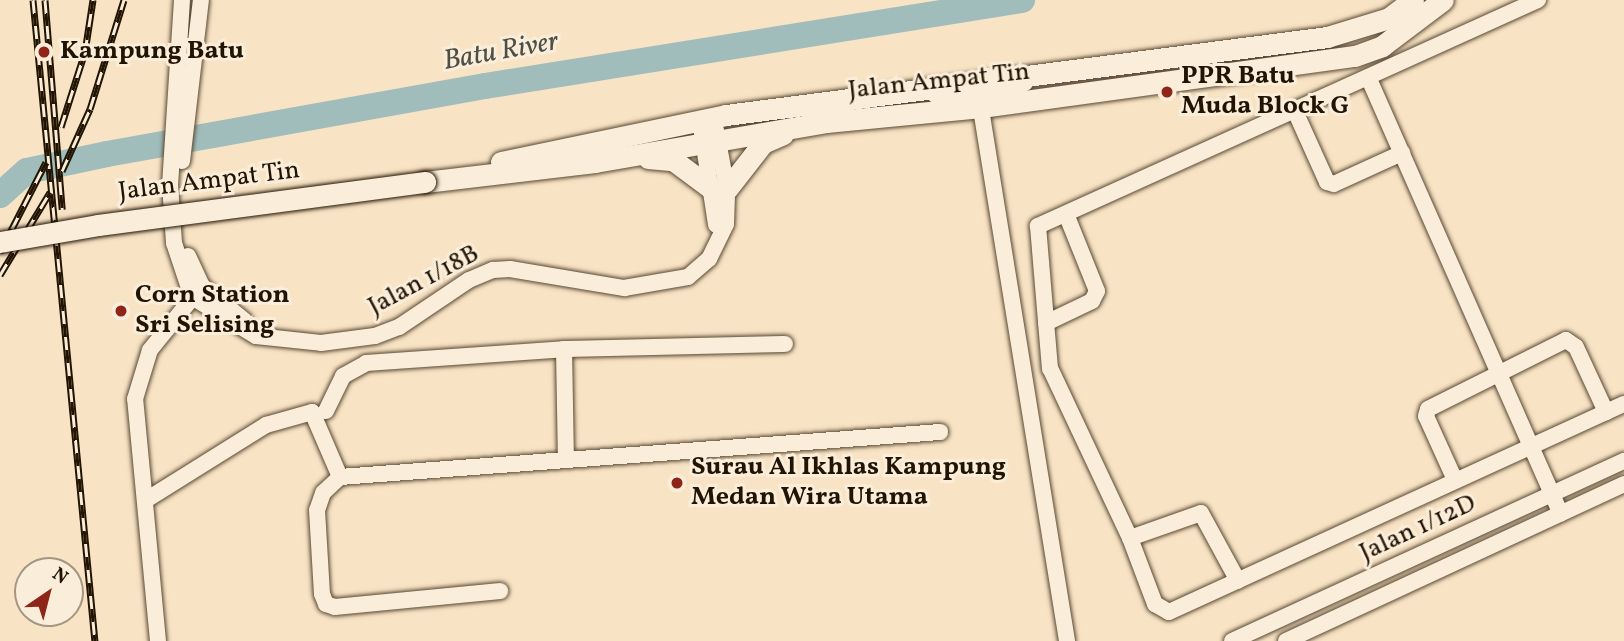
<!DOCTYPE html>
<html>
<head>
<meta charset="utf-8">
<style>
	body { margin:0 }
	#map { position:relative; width:1624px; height:641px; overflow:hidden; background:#f8e3c4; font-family:Vollkorn,serif }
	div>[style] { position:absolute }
	.river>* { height:26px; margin:-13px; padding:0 13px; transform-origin:13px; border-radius:13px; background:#a0bdbc }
	.roads { filter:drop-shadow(0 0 2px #584833) drop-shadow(0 0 2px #584833) }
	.street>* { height:16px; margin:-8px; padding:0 8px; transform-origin:8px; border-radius:8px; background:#faedd9 }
	.secondary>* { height:21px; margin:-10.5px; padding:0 10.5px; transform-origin:10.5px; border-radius:10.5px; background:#faedd9 }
	.rail>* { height:7px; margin-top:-3.5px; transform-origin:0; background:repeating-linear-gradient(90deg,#faedd9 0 13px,#221403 0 26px); box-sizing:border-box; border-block:2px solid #221403 }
	.bridges { filter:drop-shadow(0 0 2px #221403) drop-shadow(0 0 2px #221403) }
	.secondary-bridge>* { height:21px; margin:-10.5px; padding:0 10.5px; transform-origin:10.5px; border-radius:10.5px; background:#faedd9 }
	.dots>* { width:19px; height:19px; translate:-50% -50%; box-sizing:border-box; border:4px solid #faedd9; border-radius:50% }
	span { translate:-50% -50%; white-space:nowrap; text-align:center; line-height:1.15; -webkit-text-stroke:6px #faedd9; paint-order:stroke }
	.poi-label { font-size:26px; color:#221403; font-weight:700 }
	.left { translate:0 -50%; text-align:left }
	.street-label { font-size:26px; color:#221403 }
	.water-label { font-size:28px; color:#4e4f44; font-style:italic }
	.north { position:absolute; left:14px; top:557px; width:70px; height:70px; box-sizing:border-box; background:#faedd9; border:2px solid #a49683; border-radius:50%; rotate:35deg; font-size:19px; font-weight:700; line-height:28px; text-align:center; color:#221403 }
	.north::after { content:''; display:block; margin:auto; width:24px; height:32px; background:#8f2418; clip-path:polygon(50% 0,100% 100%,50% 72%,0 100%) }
</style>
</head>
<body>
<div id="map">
	<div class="river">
		<div style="left:0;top:195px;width:36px;rotate:-42deg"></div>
		<div style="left:27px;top:171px;width:82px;rotate:-12deg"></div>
		<div style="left:107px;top:154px;width:384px;rotate:-10.2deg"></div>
		<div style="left:485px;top:86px;width:544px;rotate:-9.1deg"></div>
	</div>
	<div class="roads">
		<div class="street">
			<div style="left:182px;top:0;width:184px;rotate:93.7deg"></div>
			<div style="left:170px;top:184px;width:59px;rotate:86.1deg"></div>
			<div style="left:174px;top:243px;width:57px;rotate:71.6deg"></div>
			<div style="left:192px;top:297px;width:75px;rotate:31.4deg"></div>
			<div style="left:256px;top:336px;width:65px;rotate:6.1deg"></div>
			<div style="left:321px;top:343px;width:54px;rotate:-7.4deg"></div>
			<div style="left:375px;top:336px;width:26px;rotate:-21deg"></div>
			<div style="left:399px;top:327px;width:84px;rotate:-33.9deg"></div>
			<div style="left:469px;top:280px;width:26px;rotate:-23deg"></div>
			<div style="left:493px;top:270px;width:17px;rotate:-3deg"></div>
			<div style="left:510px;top:269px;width:116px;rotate:9.5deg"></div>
			<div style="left:624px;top:288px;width:65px;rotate:-9.8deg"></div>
			<div style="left:688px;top:277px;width:28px;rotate:-41deg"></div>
			<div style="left:709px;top:259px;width:39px;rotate:-64deg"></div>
			<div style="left:726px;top:224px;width:35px;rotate:-88deg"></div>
			<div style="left:727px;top:189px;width:60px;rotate:-100.6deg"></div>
			<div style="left:1538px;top:0;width:549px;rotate:155.68deg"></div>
			<div style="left:1038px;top:226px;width:143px;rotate:85.2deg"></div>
			<div style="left:1050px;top:368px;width:188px;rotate:64.8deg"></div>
			<div style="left:1130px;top:538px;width:71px;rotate:69.3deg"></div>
			<div style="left:1155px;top:604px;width:16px;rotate:30deg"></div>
			<div style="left:1169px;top:612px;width:500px;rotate:-24.57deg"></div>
			<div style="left:1369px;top:79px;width:475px;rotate:66.2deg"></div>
			<div style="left:935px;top:95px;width:39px;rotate:3deg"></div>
			<div style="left:974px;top:97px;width:8px;rotate:45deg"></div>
			<div style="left:980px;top:103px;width:545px;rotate:80.81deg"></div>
			<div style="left:981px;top:107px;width:12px;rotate:-66deg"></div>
			<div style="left:986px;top:96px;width:41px;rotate:-18.4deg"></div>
			<div style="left:1295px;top:111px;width:78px;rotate:65.7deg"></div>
			<div style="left:1327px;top:182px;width:7px;rotate:16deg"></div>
			<div style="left:1334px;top:184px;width:75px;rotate:-24.5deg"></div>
			<div style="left:700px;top:120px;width:106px;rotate:81.3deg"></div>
			<div style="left:182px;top:161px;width:162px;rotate:-83.3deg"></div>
			<div style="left:188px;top:256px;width:33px;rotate:65deg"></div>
			<div style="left:202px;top:286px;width:55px;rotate:39.1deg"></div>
			<div style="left:1046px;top:323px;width:51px;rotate:-25.6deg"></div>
			<div style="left:1092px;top:301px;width:11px;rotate:-63deg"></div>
			<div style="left:1097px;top:291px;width:83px;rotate:-111.9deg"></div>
			<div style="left:564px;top:349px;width:111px;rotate:89deg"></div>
			<div style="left:326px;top:411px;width:39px;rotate:-64deg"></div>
			<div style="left:343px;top:376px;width:26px;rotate:-29deg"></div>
			<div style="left:366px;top:363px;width:198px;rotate:-4deg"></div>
			<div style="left:564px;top:349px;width:221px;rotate:-1.3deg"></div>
			<div style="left:340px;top:477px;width:23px;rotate:137deg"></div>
			<div style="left:323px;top:493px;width:18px;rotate:109deg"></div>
			<div style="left:317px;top:510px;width:84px;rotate:86.6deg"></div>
			<div style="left:322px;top:594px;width:11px;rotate:68deg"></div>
			<div style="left:326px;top:604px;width:9px;rotate:18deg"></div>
			<div style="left:335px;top:607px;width:166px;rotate:-5.5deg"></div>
			<div style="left:1455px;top:480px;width:70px;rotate:-114.4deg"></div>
			<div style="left:1426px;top:416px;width:7px;rotate:-74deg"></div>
			<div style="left:1428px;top:409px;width:154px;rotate:-26.6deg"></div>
			<div style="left:1566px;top:340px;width:12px;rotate:35deg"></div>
			<div style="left:1576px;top:347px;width:72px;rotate:65.2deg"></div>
			<div style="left:146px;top:500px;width:142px;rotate:-32deg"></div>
			<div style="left:266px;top:425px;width:48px;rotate:-15.8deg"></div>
			<div style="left:312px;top:412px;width:71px;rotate:66.7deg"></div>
			<div style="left:340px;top:477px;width:602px;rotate:-4.29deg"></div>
			<div style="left:1130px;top:538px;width:75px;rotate:-19.4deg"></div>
			<div style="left:1201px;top:513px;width:77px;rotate:61.4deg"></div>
			<div style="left:158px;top:641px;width:243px;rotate:-95.4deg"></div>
			<div style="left:135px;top:399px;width:51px;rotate:-73deg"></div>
			<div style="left:150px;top:350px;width:76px;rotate:-50.9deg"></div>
			<div style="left:1232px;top:641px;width:431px;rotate:-24.7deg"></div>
			<div style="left:1286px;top:641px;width:373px;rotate:-24.9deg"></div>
		</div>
		<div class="secondary">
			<div style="left:648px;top:158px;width:25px;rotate:5deg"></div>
			<div style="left:673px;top:160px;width:49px;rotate:36.6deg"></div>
			<div style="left:501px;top:162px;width:230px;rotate:-11.8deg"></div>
			<div style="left:726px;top:115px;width:606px;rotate:-7.39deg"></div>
			<div style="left:1327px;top:37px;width:65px;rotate:-17deg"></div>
			<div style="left:1389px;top:18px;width:30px;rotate:-37deg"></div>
			<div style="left:425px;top:182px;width:171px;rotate:-6.7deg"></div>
			<div style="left:595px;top:162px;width:234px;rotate:-9.8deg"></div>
			<div style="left:826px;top:122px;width:156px;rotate:-5.5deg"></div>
			<div style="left:981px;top:107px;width:377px;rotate:-7.8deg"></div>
			<div style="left:1355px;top:56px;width:29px;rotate:-20deg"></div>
			<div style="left:1382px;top:46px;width:76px;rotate:-37deg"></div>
			<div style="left:727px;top:189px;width:58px;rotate:-52deg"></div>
			<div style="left:763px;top:143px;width:22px;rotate:-24deg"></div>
		</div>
	</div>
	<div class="rail">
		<div style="left:33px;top:0;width:644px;rotate:84.48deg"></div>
		<div style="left:45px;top:0;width:210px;rotate:85.3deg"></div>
		<div style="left:61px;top:127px;width:79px;rotate:-72.3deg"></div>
		<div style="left:85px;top:52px;width:53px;rotate:-81.3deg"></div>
		<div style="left:62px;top:171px;width:68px;rotate:-65.7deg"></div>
		<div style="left:90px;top:109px;width:114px;rotate:-72.7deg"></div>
		<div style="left:0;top:252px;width:101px;rotate:-62.9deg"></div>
		<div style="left:0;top:275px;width:97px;rotate:-58.9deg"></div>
	</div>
	<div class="bridges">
		<div class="secondary-bridge">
			<div style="left:0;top:242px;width:99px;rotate:-9.8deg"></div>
			<div style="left:98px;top:225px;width:330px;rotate:-7.5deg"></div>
		</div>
	</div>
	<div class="dots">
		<div style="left:44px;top:52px;background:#8f2418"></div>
		<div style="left:1167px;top:92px;background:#8f2418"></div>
		<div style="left:121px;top:311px;background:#8f2418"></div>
		<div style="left:677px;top:483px;background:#8f2418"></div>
	</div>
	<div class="poi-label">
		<span class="left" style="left:60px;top:52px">Kampung Batu</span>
		<span class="left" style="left:1181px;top:92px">PPR Batu<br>Muda Block G</span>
		<span class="left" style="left:135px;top:311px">Corn Station<br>Sri Selising</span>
		<span class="left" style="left:691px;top:483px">Surau Al Ikhlas Kampung<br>Medan Wira Utama</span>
	</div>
	<div class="street-label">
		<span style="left:939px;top:82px;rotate:-6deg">Jalan Ampat Tin</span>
		<span style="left:209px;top:182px;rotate:-7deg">Jalan Ampat Tin</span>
		<span style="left:424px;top:281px;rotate:-28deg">Jalan 1/18B</span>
		<span style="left:1418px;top:529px;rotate:-25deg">Jalan 1/12D</span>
	</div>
	<div class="water-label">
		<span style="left:501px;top:52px;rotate:-10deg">Batu River</span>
	</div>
	<div class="north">N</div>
</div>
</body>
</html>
